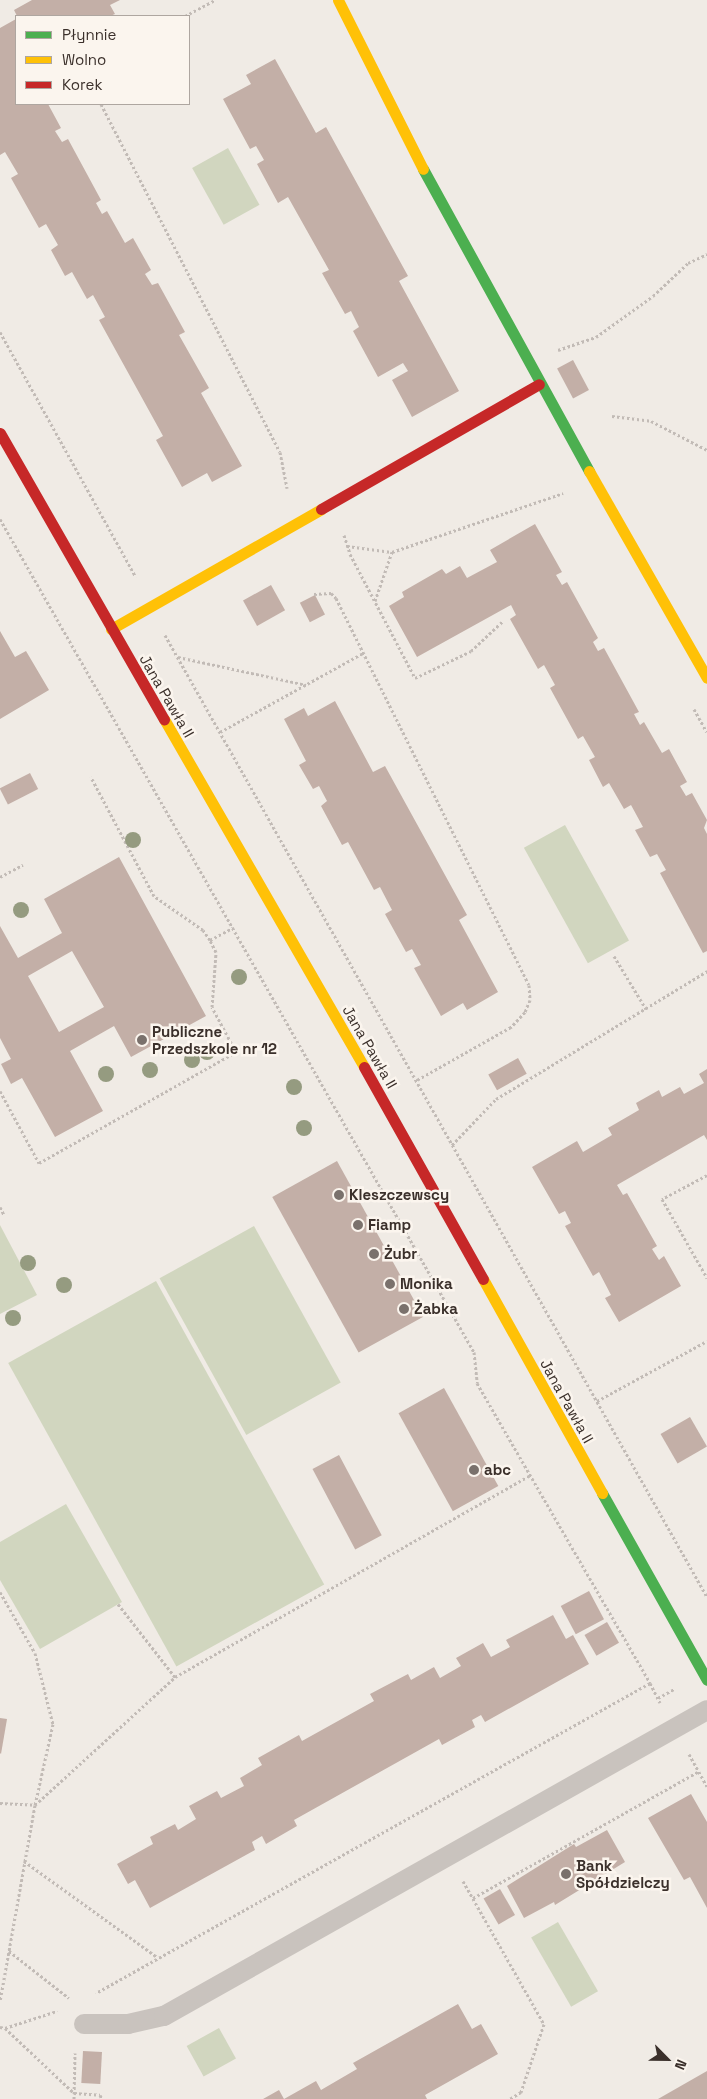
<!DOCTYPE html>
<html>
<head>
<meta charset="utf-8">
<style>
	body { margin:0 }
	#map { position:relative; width:707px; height:2099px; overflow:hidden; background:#f0ebe5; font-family:"Space Grotesk",sans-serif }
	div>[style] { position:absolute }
	.green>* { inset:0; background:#d1d6bf; transform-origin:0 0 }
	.building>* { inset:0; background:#c3afa7; transform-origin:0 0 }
	.path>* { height:3px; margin-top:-1.5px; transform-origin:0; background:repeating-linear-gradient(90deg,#c2bbb6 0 2.5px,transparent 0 5px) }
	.lane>* { height:20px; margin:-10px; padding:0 10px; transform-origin:10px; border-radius:10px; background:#c9c3be }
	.fast>* { height:11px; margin:-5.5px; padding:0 5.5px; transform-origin:5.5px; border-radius:5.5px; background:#4caf50 }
	.slow>* { height:11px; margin:-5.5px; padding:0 5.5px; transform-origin:5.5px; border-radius:5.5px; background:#ffc107 }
	.jam>* { height:11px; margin:-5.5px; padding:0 5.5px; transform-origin:5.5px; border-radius:5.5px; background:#c62828 }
	.trees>* { width:16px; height:16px; margin:-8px; border-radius:50%; background:#959b80 }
	.dots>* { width:14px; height:14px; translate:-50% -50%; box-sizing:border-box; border:2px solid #fbf5ee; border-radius:50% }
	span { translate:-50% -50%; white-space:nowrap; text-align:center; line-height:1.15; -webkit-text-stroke:5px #fbf5ee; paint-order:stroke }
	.street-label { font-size:15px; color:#3b302b }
	.poi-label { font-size:15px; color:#3b302b; font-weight:700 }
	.left { translate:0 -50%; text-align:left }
	.legend { position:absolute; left:15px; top:15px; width:175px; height:90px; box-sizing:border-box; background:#fbf5ee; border:1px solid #aea6a0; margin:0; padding:6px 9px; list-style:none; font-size:15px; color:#3b302b }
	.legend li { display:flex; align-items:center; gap:10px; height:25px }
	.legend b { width:25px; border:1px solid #aea6a0 }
	.north { position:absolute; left:642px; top:2034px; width:50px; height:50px; -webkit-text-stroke:4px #fbf5ee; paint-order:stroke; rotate:113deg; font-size:14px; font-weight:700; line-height:20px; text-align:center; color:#3b302b }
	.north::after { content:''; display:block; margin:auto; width:18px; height:22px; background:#3b302b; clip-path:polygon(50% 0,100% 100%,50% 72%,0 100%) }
</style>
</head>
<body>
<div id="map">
	<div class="green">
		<div style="left:228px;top:148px;width:65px;height:41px;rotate:61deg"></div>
		<div style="left:565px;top:825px;width:132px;height:47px;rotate:61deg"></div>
		<div style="clip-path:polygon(0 1225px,37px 1295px,0 1314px)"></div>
		<div style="left:254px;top:1226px;width:179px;height:108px;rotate:61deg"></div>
		<div style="left:156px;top:1281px;width:347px;height:169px;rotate:61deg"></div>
		<div style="clip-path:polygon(66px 1504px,122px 1602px,40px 1649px,0 1580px,0 1542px)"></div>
		<div style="left:558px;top:1922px;width:80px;height:31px;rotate:60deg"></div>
		<div style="left:219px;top:2028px;width:35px;height:37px;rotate:61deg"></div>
	</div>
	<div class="building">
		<div style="clip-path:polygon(32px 0,120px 0,110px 5px,115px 14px,110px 16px,17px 16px,14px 10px)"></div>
		<div style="clip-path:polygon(16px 19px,16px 104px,48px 104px,61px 128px,55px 131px,62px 142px,68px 139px,101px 200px,96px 203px,102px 214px,107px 211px,125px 243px,133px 238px,151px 270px,145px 274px,152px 285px,158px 283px,185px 332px,179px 335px,209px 388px,201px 393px,242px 466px,212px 482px,207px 473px,182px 487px,156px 440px,163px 436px,99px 320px,105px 317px,93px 295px,87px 299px,72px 272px,65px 276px,51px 250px,58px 245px,46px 224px,39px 228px,11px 178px,18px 174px,5px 152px,0 155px,0 28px)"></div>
		<div style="clip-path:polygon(275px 59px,316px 133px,326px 127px,408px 276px,399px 281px,459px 391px,412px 417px,392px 380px,408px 371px,403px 363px,378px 377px,353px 331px,359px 327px,351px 311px,345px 314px,322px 273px,329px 270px,288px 197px,278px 203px,257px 164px,264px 160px,256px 146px,250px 149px,223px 99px,251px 84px,246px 75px)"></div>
		<div style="left:573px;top:360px;width:34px;height:18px;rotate:62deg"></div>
		<div style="clip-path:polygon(535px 524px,562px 572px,556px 575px,562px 585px,567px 582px,598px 638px,593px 642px,598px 651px,604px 648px,639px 712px,634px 714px,640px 725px,644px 722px,662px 753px,669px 749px,687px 782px,680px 786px,686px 796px,692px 793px,707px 820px,704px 828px,707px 834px,707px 951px,703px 953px,660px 873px,666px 870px,657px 854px,650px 857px,635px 830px,643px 827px,631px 805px,624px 809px,609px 783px,603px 787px,589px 760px,595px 757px,583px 736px,578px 739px,550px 688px,555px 685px,544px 665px,538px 669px,510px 619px,516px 615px,511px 605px,417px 657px,389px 606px,404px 597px,402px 592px,442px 569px,446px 574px,460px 566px,467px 578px,497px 562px,490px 550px)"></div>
		<div style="left:271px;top:585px;width:29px;height:32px;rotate:61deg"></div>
		<div style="left:315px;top:595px;width:22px;height:17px;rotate:63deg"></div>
		<div style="clip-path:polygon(0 631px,15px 657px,26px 651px,49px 690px,0 719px)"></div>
		<div style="clip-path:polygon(335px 701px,373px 772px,385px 766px,467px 915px,459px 920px,498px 992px,467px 1010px,463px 1003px,441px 1016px,414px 968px,421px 965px,412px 949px,406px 952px,385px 914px,392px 910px,380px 887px,374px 890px,348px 842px,342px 845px,321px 806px,327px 801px,319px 786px,313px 789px,299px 765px,306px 761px,284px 719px,304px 708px,308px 716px)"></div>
		<div style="left:30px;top:773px;width:18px;height:34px;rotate:63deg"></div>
		<div style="clip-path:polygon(evenodd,119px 857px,206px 1016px,131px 1057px,114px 1026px,70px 1051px,103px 1111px,55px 1137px,22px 1078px,11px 1084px,1px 1064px,11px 1059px,0 1038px,0 926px,18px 958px,62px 933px,44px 899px,119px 857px,72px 951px,104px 1007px,59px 1032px,28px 976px,72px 951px)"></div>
		<div style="left:518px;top:1058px;width:18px;height:34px;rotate:61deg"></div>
		<div style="clip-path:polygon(707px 1069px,707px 1140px,704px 1135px,617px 1185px,623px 1195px,627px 1193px,657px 1246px,652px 1249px,659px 1260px,664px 1256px,681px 1286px,619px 1322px,605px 1298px,611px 1295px,599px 1272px,593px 1276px,565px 1226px,571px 1223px,565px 1211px,559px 1214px,532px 1167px,577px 1141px,583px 1152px,612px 1135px,608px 1128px,639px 1110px,636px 1103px,659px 1090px,662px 1097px,680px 1087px,684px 1094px,704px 1083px,699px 1074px)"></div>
		<div style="left:337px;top:1161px;width:178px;height:74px;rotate:61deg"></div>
		<div style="left:444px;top:1388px;width:112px;height:52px;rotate:61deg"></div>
		<div style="left:690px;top:1417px;width:34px;height:34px;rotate:60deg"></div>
		<div style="left:339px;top:1455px;width:91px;height:30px;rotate:62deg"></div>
		<div style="left:589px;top:1591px;width:32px;height:32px;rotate:62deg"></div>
		<div style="clip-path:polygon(553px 1615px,566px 1639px,573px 1635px,589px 1664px,485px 1722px,481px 1715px,472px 1720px,475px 1727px,442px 1745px,439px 1739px,294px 1820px,297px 1826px,266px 1844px,262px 1836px,252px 1842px,255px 1850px,150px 1908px,135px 1880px,128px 1884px,117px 1864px,153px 1844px,150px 1837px,175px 1824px,178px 1830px,196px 1819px,189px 1806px,217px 1791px,221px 1798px,244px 1786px,240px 1778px,262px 1765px,258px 1758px,299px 1735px,302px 1741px,374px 1701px,370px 1694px,408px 1674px,411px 1680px,434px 1667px,440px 1678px,461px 1666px,456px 1658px,483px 1643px,491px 1657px,510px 1647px,506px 1640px)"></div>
		<div style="left:607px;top:1622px;width:24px;height:26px;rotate:60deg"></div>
		<div style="clip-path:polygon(0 1718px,7px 1719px,1px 1754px,0 1753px)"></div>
		<div style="clip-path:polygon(691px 1794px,707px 1822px,707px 1908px,690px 1877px,684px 1880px,648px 1818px)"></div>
		<div style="clip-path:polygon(607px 1830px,625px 1862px,555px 1905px,554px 1902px,524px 1918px,507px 1886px,574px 1844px,576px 1847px)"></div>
		<div style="left:500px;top:1889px;width:30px;height:19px;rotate:60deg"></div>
		<div style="clip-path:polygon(458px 2004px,472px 2029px,481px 2024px,498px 2054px,425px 2095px,427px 2099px,263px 2099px,279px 2090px,284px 2099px,316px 2081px,321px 2090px,357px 2069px,353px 2063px)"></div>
		<div style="left:83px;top:2051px;width:19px;height:32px;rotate:3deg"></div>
		<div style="clip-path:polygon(707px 2071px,707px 2099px,658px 2099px)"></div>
	</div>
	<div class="path">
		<div style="left:185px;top:16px;width:34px;rotate:-28deg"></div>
		<div style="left:101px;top:104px;width:391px;rotate:62.8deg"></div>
		<div style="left:280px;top:452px;width:37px;rotate:79deg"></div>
		<div style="left:0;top:332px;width:280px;rotate:61deg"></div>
		<div style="left:558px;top:350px;width:40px;rotate:-18.9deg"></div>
		<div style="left:596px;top:337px;width:70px;rotate:-35.7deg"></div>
		<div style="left:653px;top:296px;width:48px;rotate:-43.3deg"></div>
		<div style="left:688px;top:263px;width:21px;rotate:-25deg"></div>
		<div style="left:612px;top:416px;width:39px;rotate:7deg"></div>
		<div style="left:651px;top:421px;width:63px;rotate:27.4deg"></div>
		<div style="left:0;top:519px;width:958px;rotate:60.36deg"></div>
		<div style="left:474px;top:1352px;width:31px;rotate:84deg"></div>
		<div style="left:477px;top:1383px;width:346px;rotate:60deg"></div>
		<div style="left:650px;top:1683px;width:635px;rotate:150.77deg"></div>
		<div style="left:344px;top:535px;width:20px;rotate:72deg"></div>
		<div style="left:350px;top:554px;width:140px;rotate:62.3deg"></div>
		<div style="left:415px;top:678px;width:62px;rotate:-25.7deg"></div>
		<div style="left:471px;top:651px;width:44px;rotate:-43.2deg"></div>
		<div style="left:347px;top:546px;width:45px;rotate:7.6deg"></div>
		<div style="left:392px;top:552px;width:181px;rotate:-19deg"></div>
		<div style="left:314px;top:594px;width:17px;rotate:-3deg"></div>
		<div style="left:331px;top:593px;width:7px;rotate:45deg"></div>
		<div style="left:336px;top:598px;width:432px;rotate:63.5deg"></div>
		<div style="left:529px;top:985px;width:15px;rotate:86deg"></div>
		<div style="left:530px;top:1000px;width:13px;rotate:113deg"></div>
		<div style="left:525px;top:1012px;width:21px;rotate:133deg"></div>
		<div style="left:511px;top:1027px;width:110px;rotate:150.6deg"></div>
		<div style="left:375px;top:601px;width:52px;rotate:-70.9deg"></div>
		<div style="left:165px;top:635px;width:1104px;rotate:60.6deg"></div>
		<div style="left:178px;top:657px;width:131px;rotate:12.3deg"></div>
		<div style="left:694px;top:709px;width:26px;rotate:61deg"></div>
		<div style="left:220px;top:732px;width:163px;rotate:-28.9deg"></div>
		<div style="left:0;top:877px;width:26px;rotate:-28deg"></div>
		<div style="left:210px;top:940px;width:26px;rotate:-28deg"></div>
		<div style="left:614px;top:956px;width:62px;rotate:58.9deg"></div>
		<div style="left:0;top:1091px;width:82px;rotate:61.6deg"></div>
		<div style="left:39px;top:1163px;width:226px;rotate:-29.4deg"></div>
		<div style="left:236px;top:1052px;width:51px;rotate:-118.1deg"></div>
		<div style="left:212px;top:1007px;width:55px;rotate:-85.8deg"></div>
		<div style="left:216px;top:952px;width:13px;rotate:-117deg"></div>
		<div style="left:210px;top:940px;width:12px;rotate:-125deg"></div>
		<div style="left:203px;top:930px;width:60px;rotate:-145.2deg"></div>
		<div style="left:154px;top:896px;width:135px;rotate:-117.9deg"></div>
		<div style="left:452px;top:1145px;width:64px;rotate:-46.3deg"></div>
		<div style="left:496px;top:1099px;width:247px;rotate:-31.2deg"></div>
		<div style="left:707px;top:1175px;width:51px;rotate:151.9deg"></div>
		<div style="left:662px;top:1199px;width:91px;rotate:60.3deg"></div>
		<div style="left:0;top:1207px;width:9px;rotate:63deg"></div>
		<div style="left:597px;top:1401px;width:125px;rotate:-28.6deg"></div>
		<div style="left:0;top:1592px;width:70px;rotate:60.2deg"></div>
		<div style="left:35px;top:1653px;width:73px;rotate:75.8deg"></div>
		<div style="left:53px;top:1724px;width:83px;rotate:102.5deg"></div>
		<div style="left:118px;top:1604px;width:93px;rotate:52deg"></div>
		<div style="left:650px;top:1683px;width:22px;rotate:63deg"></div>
		<div style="left:658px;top:1698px;width:18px;rotate:-29deg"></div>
		<div style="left:689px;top:1754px;width:37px;rotate:61deg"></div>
		<div style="left:0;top:1803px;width:35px;rotate:3deg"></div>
		<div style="left:35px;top:1805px;width:200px;rotate:100.1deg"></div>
		<div style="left:35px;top:1805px;width:190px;rotate:-42.4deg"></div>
		<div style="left:175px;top:1677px;width:408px;rotate:-29.6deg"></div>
		<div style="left:24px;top:1861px;width:164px;rotate:35.8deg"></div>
		<div style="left:463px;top:1881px;width:164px;rotate:60.5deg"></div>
		<div style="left:544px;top:2024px;width:72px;rotate:108.7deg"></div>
		<div style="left:521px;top:2092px;width:13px;rotate:148deg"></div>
		<div style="left:473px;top:1898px;width:259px;rotate:-29.3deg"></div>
		<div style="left:9px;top:1951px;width:76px;rotate:38.1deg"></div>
		<div style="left:0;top:2027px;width:5px;rotate:11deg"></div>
		<div style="left:5px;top:2028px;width:95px;rotate:43.3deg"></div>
		<div style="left:74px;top:2093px;width:26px;rotate:4deg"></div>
		<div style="left:100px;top:2095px;width:4px;rotate:63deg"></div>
		<div style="left:5px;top:2028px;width:55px;rotate:-18.1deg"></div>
		<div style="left:74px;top:2099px;width:46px;rotate:-88.8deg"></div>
	</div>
	<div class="lane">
		<div style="left:84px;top:2024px;width:44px"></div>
		<div style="left:128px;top:2024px;width:37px;rotate:-13deg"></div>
		<div style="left:164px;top:2016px;width:623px;rotate:-29.4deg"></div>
	</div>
	<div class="fast">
		<div style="left:423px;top:169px;width:345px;rotate:61.2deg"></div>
		<div style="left:602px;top:1493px;width:214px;rotate:60.7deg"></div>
	</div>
	<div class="slow">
		<div style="left:338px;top:0;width:189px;rotate:63.3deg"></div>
		<div style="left:589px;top:471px;width:238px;rotate:60.3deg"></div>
		<div style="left:111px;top:629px;width:242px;rotate:-29.7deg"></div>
		<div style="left:164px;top:719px;width:401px;rotate:60.1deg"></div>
		<div style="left:483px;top:1279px;width:245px;rotate:60.9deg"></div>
	</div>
	<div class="jam">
		<div style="left:0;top:433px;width:330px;rotate:60.2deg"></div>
		<div style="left:321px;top:509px;width:251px;rotate:-29.8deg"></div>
		<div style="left:364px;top:1067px;width:243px;rotate:60.7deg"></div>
	</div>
	<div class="trees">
		<div style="left:133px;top:840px"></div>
		<div style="left:21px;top:910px"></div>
		<div style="left:239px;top:977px"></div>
		<div style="left:207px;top:1052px"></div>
		<div style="left:192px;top:1060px"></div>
		<div style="left:150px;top:1070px"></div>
		<div style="left:106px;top:1074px"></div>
		<div style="left:294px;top:1087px"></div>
		<div style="left:304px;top:1128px"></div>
		<div style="left:28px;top:1263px"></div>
		<div style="left:64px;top:1285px"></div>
		<div style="left:13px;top:1318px"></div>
	</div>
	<div class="dots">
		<div style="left:142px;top:1040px;background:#7a716c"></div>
		<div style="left:339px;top:1195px;background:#7a716c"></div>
		<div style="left:358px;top:1225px;background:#7a716c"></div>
		<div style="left:374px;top:1254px;background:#7a716c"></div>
		<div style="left:390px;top:1284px;background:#7a716c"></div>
		<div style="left:404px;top:1309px;background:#7a716c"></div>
		<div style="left:474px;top:1470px;background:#7a716c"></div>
		<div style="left:566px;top:1874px;background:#7a716c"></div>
	</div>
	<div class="street-label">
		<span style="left:167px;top:696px;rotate:60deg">Jana Pawła II</span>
		<span style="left:370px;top:1047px;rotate:60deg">Jana Pawła II</span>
		<span style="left:567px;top:1401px;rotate:61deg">Jana Pawła II</span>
	</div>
	<div class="poi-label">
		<span class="left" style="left:152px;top:1040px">Publiczne<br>Przedszkole nr 12</span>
		<span class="left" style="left:349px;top:1195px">Kleszczewscy</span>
		<span class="left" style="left:368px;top:1225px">Fiamp</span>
		<span class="left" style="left:384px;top:1254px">Żubr</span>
		<span class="left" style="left:400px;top:1284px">Monika</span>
		<span class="left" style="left:414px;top:1309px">Żabka</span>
		<span class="left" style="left:484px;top:1470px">abc</span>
		<span class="left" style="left:576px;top:1874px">Bank<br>Spółdzielczy</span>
	</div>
	<ul class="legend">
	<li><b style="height:6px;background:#4caf50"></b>Płynnie</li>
	<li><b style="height:6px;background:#ffc107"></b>Wolno</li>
	<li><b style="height:6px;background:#c62828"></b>Korek</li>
	</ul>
	<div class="north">N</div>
</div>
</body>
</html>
